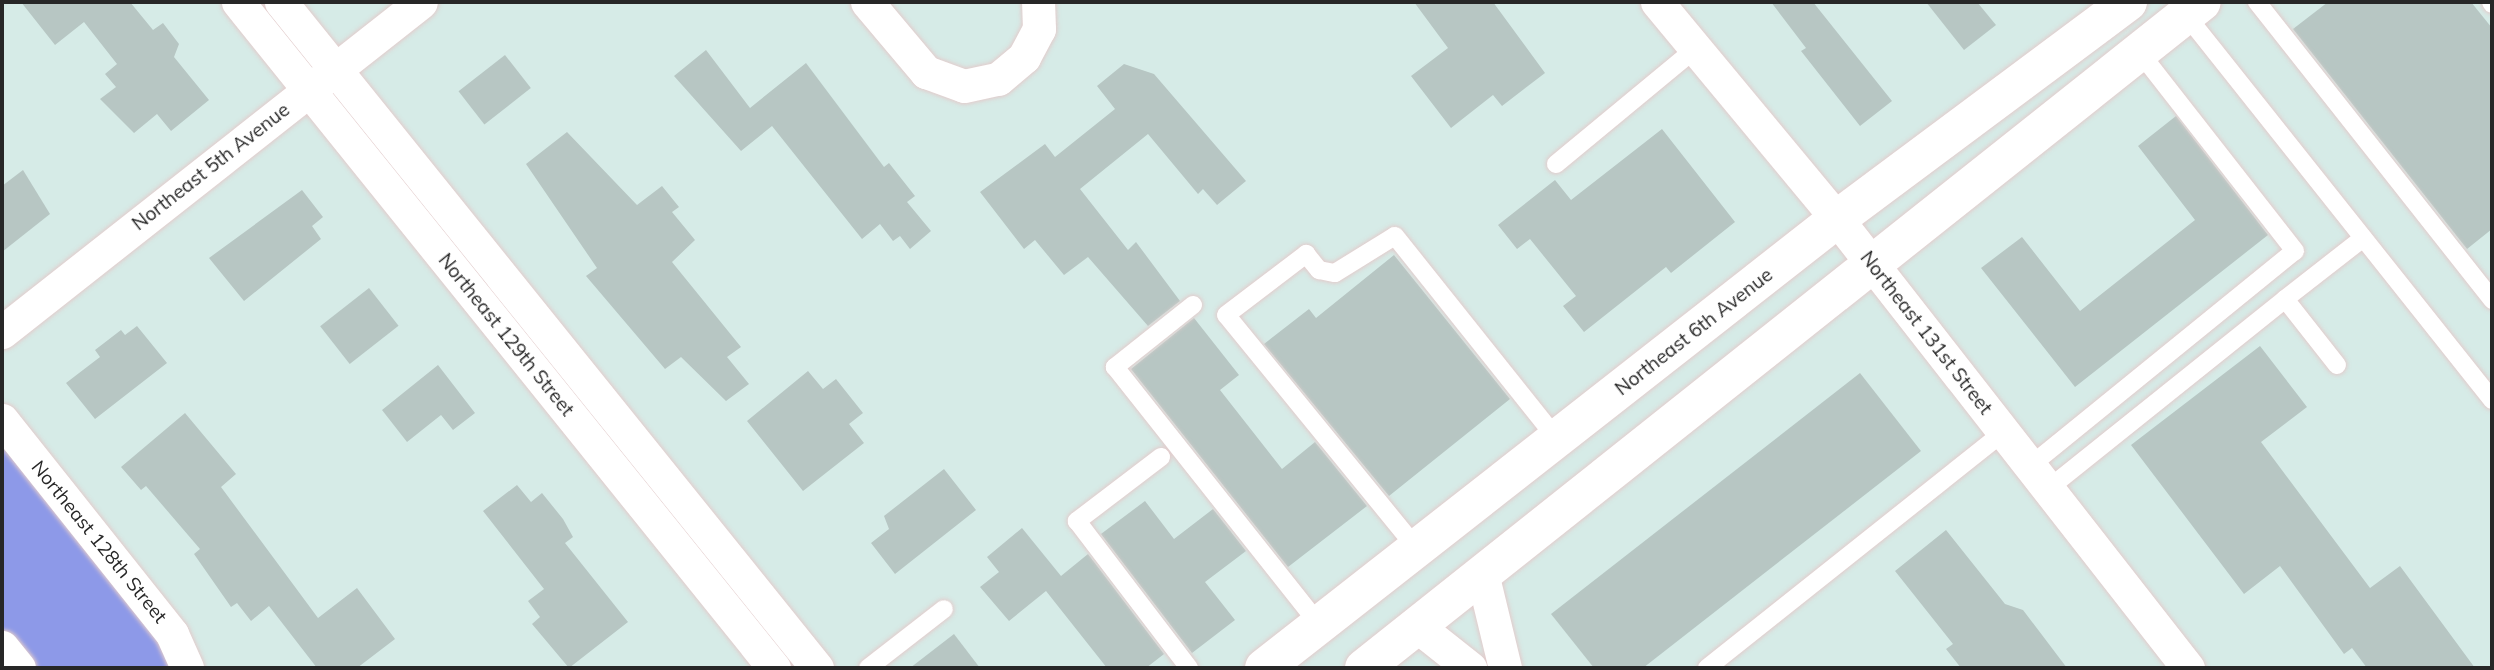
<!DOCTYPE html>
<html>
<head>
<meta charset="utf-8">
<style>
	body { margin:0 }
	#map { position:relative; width:2494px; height:670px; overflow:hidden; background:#d6ebe7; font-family:Mulish,sans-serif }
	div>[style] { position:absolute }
	.green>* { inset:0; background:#8d99e8 }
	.building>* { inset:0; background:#b7c6c3; transform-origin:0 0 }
	.roads { filter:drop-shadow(0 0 2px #e2cccc) drop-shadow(0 0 2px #e2cccc) }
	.service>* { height:18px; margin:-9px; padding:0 9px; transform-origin:9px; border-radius:9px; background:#fff }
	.minor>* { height:33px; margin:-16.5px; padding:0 16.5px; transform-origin:16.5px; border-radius:16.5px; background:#fff }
	.secondary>* { height:38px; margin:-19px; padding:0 19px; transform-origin:19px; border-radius:19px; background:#fff }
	span { translate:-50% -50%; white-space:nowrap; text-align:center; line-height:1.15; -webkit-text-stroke:5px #fff; paint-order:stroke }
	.street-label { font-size:19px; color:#272727 }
	.frame { position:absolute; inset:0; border:4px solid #272727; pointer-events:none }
</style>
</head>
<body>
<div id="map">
	<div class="green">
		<div style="clip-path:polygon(2px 436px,147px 616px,174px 668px,31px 668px,2px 631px)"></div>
	</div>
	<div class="building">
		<div style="clip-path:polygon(21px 2px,130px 2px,153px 30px,163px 23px,179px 44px,174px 57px,209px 100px,171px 131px,157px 114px,134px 133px,100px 99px,116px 87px,105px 74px,117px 64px,84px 22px,55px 45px)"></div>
		<div style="clip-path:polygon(1414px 2px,1493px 2px,1545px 73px,1502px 106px,1493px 95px,1451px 128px,1411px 76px,1448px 48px)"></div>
		<div style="clip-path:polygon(1771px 2px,1813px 2px,1892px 101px,1860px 126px,1801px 51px,1806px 48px)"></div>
		<div style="clip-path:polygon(1926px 2px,1977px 2px,1996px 25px,1964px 50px)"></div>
		<div style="clip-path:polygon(2328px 2px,2471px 2px,2492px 28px,2492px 229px,2467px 249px,2293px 29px)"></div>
		<div style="clip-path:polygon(706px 50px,750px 108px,806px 63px,884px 167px,889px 163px,915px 196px,907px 202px,931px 231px,910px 249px,900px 236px,893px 241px,880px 224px,862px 239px,772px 126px,741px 151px,674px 76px)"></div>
		<div style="left:505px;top:55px;width:42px;height:59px;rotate:52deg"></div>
		<div style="clip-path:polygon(1124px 64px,1154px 74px,1246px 181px,1217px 205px,1203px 189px,1198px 194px,1148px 134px,1080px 189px,1128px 250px,1136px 242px,1180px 301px,1148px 326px,1088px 257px,1064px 275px,1035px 240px,1024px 249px,980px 192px,1045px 144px,1055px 157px,1115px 109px,1097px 86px)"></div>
		<div style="clip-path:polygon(2176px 116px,2268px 235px,2075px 387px,1981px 268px,2022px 237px,2080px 311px,2195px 220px,2138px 146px)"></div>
		<div style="clip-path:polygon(1662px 129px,1735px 222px,1671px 273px,1666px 267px,1584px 332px,1563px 306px,1576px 296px,1530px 239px,1517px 249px,1498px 225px,1555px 180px,1571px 200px)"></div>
		<div style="clip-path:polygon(567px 132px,637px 205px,662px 186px,679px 207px,672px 212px,695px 240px,672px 262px,741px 347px,727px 357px,749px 384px,726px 401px,681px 357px,665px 369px,586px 276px,597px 268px,526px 164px)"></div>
		<div style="clip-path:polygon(23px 170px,50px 214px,2px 252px,2px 186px)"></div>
		<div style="clip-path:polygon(302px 190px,323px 217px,312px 226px,321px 239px,244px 301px,209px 258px)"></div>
		<div style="clip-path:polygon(1394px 255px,1510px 399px,1389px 496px,1264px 344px,1309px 309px,1316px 318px)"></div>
		<div style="left:369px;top:288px;width:48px;height:62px;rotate:52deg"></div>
		<div style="clip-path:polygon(1194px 318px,1239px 375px,1220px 390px,1282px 469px,1315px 442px,1367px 506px,1288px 567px,1131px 369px)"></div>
		<div style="clip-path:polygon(137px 326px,167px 363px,95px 419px,66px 383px,100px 357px,95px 350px,121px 330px,125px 335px)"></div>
		<div style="clip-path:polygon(2260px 346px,2307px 407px,2261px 442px,2370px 588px,2400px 566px,2475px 668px,2367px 668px,2352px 648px,2344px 654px,2280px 566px,2244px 594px,2131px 445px)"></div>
		<div style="clip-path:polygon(438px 365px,475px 413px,453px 430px,441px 415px,407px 442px,382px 410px)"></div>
		<div style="clip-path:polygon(808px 371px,823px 389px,836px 379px,863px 413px,849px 424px,864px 443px,803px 491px,747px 421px)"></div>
		<div style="clip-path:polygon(1860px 373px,1921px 451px,1643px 668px,1594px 668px,1551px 614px)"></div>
		<div style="clip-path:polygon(185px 413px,236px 474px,221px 487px,318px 618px,357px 588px,395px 639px,357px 668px,317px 668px,269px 606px,251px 621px,237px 603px,231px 607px,194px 554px,200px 549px,146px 486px,141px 490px,121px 467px)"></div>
		<div style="clip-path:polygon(944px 469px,976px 510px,895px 574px,871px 543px,889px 529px,884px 516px)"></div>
		<div style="clip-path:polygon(517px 485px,531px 502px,542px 493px,563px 519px,573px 537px,565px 543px,628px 622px,569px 668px,532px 624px,540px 617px,528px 601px,544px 589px,483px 511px)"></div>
		<div style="clip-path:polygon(1145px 501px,1174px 539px,1213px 509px,1246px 551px,1205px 582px,1235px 620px,1192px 653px,1101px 534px)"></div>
		<div style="clip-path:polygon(1022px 528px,1061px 576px,1088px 554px,1164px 654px,1146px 668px,1107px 668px,1046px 591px,1009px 621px,980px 587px,999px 572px,987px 557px)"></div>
		<div style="clip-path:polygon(1946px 530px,2005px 604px,2023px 610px,2067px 668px,1961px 668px,1946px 649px,1953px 644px,1895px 571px)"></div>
		<div style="clip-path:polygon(954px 634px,980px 668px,910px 668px)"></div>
	</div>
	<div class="roads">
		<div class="service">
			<div style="left:2257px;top:2px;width:380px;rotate:51.7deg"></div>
			<div style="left:2491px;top:2px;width:2px;rotate:63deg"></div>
			<div style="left:2186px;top:15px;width:492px;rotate:51.5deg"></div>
			<div style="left:1556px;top:164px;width:182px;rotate:-39.6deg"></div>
			<div style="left:2285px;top:299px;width:99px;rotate:-38deg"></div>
			<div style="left:1193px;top:305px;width:100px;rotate:141.5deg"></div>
			<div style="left:1115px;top:367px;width:330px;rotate:51.6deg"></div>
			<div style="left:1161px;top:457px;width:106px;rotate:142.7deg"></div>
			<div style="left:1077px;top:521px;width:185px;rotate:52.7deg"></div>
			<div style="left:2030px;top:466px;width:341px;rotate:-39.1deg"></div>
			<div style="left:2295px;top:251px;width:254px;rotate:-128deg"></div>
			<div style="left:2048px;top:489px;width:304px;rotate:-38.7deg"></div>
			<div style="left:2285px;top:299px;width:84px;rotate:51.8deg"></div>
			<div style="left:1418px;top:550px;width:303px;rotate:-129.2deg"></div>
			<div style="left:1226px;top:315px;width:101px;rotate:-37.3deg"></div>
			<div style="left:1306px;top:254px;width:21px;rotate:51deg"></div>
			<div style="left:1319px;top:270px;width:16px;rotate:11deg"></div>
			<div style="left:1335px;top:273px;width:70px;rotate:-31.7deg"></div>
			<div style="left:1395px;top:236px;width:261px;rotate:51.4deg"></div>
			<div style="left:868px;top:668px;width:96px;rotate:-37.8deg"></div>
			<div style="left:1707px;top:668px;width:379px;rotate:-38.5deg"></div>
		</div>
		<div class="minor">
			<div style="left:238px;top:2px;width:855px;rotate:51.17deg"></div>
			<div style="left:281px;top:2px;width:855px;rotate:51.17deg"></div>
			<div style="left:867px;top:2px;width:92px;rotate:49.9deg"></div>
			<div style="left:926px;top:72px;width:40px;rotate:20.2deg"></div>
			<div style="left:964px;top:86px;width:35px;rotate:-12deg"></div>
			<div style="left:998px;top:79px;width:34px;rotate:-40deg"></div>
			<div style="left:1024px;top:57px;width:32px;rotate:-62deg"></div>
			<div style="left:1039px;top:29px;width:27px;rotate:-92deg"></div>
			<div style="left:1657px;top:2px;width:282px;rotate:50.3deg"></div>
			<div style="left:1837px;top:219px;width:570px;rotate:51.98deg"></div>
			<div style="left:2px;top:332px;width:533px;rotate:-38.22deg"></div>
			<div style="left:2px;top:420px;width:273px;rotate:51.5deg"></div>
			<div style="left:172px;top:634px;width:37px;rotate:66deg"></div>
			<div style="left:1482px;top:573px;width:98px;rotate:76.4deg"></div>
			<div style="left:1417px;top:626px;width:68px;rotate:38.4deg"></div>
			<div style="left:2px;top:647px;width:27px;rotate:51deg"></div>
		</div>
		<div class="secondary">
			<div style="left:1264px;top:668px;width:728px;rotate:-38.08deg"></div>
			<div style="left:1837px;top:219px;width:363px;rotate:-36.7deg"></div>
			<div style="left:1364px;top:668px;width:1070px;rotate:-38.48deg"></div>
		</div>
	</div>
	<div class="street-label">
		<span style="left:211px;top:167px;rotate:-38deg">Northeast 5th Avenue</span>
		<span style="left:1694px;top:332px;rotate:-38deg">Northeast 6th Avenue</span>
		<span style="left:1926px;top:333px;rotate:52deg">Northeast 131st Street</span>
		<span style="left:506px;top:335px;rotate:51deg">Northeast 129th Street</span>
		<span style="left:99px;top:542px;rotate:51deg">Northeast 128th Street</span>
	</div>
	<div class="frame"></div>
</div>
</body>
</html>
